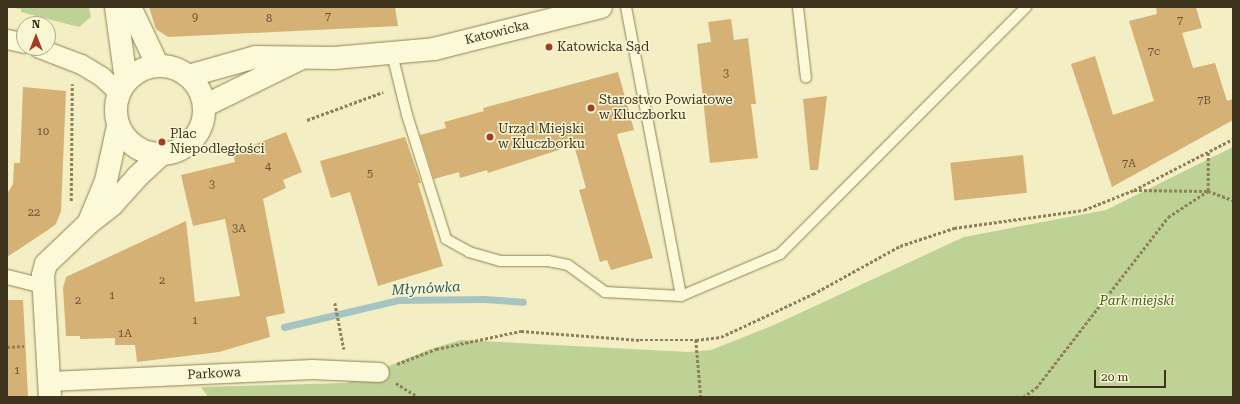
<!DOCTYPE html>
<html>
<head>
<meta charset="utf-8">
<style>
	body { margin:0 }
	#map { position:relative; width:1240px; height:404px; overflow:hidden; background:#f3eec3; font-family:"Roboto Serif",serif }
	div>[style] { position:absolute }
	.green>* { inset:0; background:#bed295 }
	.stream>* { height:7px; margin:-3.5px; padding:0 3.5px; transform-origin:3.5px; border-radius:3.5px; background:#a6c5c2 }
	.building>* { inset:0; background:#d5b175; transform-origin:0 0 }
	.path>* { height:2.5px; margin-top:-1.25px; transform-origin:0; background:repeating-linear-gradient(90deg,#8f8157 0 3px,transparent 0 5px) }
	.roads { filter:drop-shadow(0 0 1px #8f8157) drop-shadow(0 0 1px #8f8157) }
	.service>* { height:10px; margin:-5px; padding:0 5px; transform-origin:5px; border-radius:5px; background:#fcf9d8 }
	.pedestrian>* { height:14px; margin:-7px; padding:0 7px; transform-origin:7px; border-radius:7px; background:#fcf9d8 }
	.minor>* { height:19px; margin:-9.5px; padding:0 9.5px; transform-origin:9.5px; border-radius:9.5px; background:#fcf9d8 }
	.tertiary>* { height:22px; margin:-11px; padding:0 11px; transform-origin:11px; border-radius:11px; background:#fcf9d8 }
	.secondary>* { height:22px; margin:-11px; padding:0 11px; transform-origin:11px; border-radius:11px; background:#fcf9d8 }
	.secondary>.ring { margin:-11px; padding:0; box-sizing:content-box; background:none; border:22px solid #fcf9d8; border-radius:50% }
	.dots>* { width:11px; height:11px; translate:-50% -50%; box-sizing:border-box; border:2px solid #f9f6d4; border-radius:50% }
	span { translate:-50% -50%; white-space:nowrap; text-align:center; line-height:1.15; -webkit-text-stroke:3px #f9f6d4; paint-order:stroke }
	.number-label { font-size:11px; color:#645333 }
	.number-label span { -webkit-text-stroke-width:0 }
	.street-label { font-size:13px; color:#3e341d }
	.poi-label { font-size:13px; color:#3e341d }
	.left { translate:0 -50%; text-align:left }
	.park-label { font-size:13px; color:#415c21; font-style:italic }
	.water-label { font-size:14px; color:#2b575f; font-style:italic }
	.frame { position:absolute; inset:0; border:8px solid #3e341d; pointer-events:none }
	.north { position:absolute; left:16px; top:16px; width:40px; height:40px; box-sizing:border-box; background:#f9f6d4; border:1px solid #aea88b; border-radius:50%; rotate:0deg; font-size:11px; font-weight:700; line-height:16px; text-align:center; color:#3e341d }
	.north::after { content:''; display:block; margin:auto; width:14px; height:18px; background:#a53c21; clip-path:polygon(50% 0,100% 100%,50% 72%,0 100%) }
	.scale { position:absolute; left:1094px; top:370px; width:72px; height:18px; box-sizing:border-box; border:2px solid #3e341d; border-top:0; padding-left:5px; font-size:12px; line-height:14px; white-space:nowrap; color:#3e341d; -webkit-text-stroke:3px #f9f6d4; paint-order:stroke }
</style>
</head>
<body>
<div id="map">
	<div class="green">
		<div style="clip-path:polygon(7px 7px,89px 7px,91px 17px,79px 27px,21px 12px,21px 9px)"></div>
		<div style="clip-path:polygon(1233px 147px,1233px 397px,208px 397px,201px 387px,347px 383px,428px 350px,461px 340px,688px 352px,711px 350px,774px 325px,964px 237px,1106px 210px)"></div>
	</div>
	<div class="stream">
		<div style="left:284px;top:327px;width:117px;rotate:-13.3deg"></div>
		<div style="left:398px;top:300px;width:86px;rotate:-0.7deg"></div>
		<div style="left:484px;top:299px;width:39px;rotate:4deg"></div>
	</div>
	<div class="building">
		<div style="clip-path:polygon(149px 7px,395px 7px,398px 26px,168px 37px,156px 29px)"></div>
		<div style="clip-path:polygon(1156px 7px,1196px 7px,1202px 28px,1182px 33px,1193px 68px,1215px 63px,1227px 101px,1233px 99px,1233px 120px,1112px 187px,1071px 64px,1095px 56px,1113px 115px,1154px 101px,1129px 21px,1157px 14px)"></div>
		<div style="clip-path:polygon(731px 19px,734px 40px,748px 38px,756px 104px,751px 104px,758px 158px,710px 163px,697px 44px,711px 42px,708px 22px)"></div>
		<div style="clip-path:polygon(618px 72px,634px 130px,617px 134px,653px 258px,611px 270px,607px 260px,600px 262px,579px 190px,586px 188px,574px 145px,488px 173px,487px 170px,460px 178px,459px 172px,434px 179px,420px 135px,446px 128px,444px 122px,484px 111px,483px 108px)"></div>
		<div style="clip-path:polygon(23px 87px,66px 91px,61px 211px,56px 224px,48px 230px,7px 257px,7px 194px,13px 184px,14px 163px,20px 163px)"></div>
		<div style="clip-path:polygon(827px 96px,818px 170px,810px 170px,803px 99px)"></div>
		<div style="clip-path:polygon(286px 132px,302px 172px,283px 180px,286px 188px,263px 199px,285px 313px,266px 317px,270px 337px,219px 352px,137px 362px,135px 345px,115px 345px,115px 338px,80px 339px,80px 336px,66px 336px,63px 288px,66px 277px,186px 221px,195px 302px,240px 296px,225px 219px,193px 226px,181px 175px,235px 162px,233px 153px)"></div>
		<div style="clip-path:polygon(405px 137px,421px 183px,418px 183px,443px 266px,378px 286px,350px 192px,331px 198px,320px 161px)"></div>
		<div style="left:1023px;top:155px;width:38px;height:73px;rotate:84deg"></div>
		<div style="clip-path:polygon(7px 300px,23px 300px,28px 397px,7px 397px)"></div>
	</div>
	<div class="path">
		<div style="left:307px;top:120px;width:81px;rotate:-20.2deg"></div>
		<div style="left:1134px;top:190px;width:74px;rotate:0.8deg"></div>
		<div style="left:1208px;top:191px;width:27px;rotate:20deg"></div>
		<div style="left:71px;top:201px;width:117px;rotate:-89.5deg"></div>
		<div style="left:335px;top:303px;width:47px;rotate:78.9deg"></div>
		<div style="left:696px;top:340px;width:57px;rotate:85deg"></div>
		<div style="left:7px;top:347px;width:17px;rotate:-3deg"></div>
		<div style="left:397px;top:364px;width:42px;rotate:-21deg"></div>
		<div style="left:436px;top:349px;width:87px;rotate:-12deg"></div>
		<div style="left:521px;top:331px;width:119px;rotate:4.3deg"></div>
		<div style="left:640px;top:340px;width:56px"></div>
		<div style="left:696px;top:340px;width:25px;rotate:-7deg"></div>
		<div style="left:721px;top:337px;width:102px;rotate:-25.1deg"></div>
		<div style="left:813px;top:294px;width:99px;rotate:-28.9deg"></div>
		<div style="left:900px;top:246px;width:57px;rotate:-18.4deg"></div>
		<div style="left:954px;top:228px;width:131px;rotate:-7.9deg"></div>
		<div style="left:1084px;top:210px;width:54px;rotate:-21.8deg"></div>
		<div style="left:1134px;top:190px;width:111px;rotate:-27.3deg"></div>
		<div style="left:396px;top:383px;width:26px;rotate:32deg"></div>
		<div style="left:1023px;top:397px;width:16px;rotate:-35deg"></div>
		<div style="left:1036px;top:388px;width:216px;rotate:-52.3deg"></div>
		<div style="left:1168px;top:217px;width:48px;rotate:-33deg"></div>
		<div style="left:1208px;top:191px;width:40px;rotate:-90deg"></div>
	</div>
	<div class="roads">
		<div class="service">
			<div style="left:626px;top:7px;width:294px;rotate:79.2deg"></div>
			<div style="left:798px;top:7px;width:71px;rotate:83.6deg"></div>
			<div style="left:392px;top:54px;width:63px;rotate:76.2deg"></div>
			<div style="left:407px;top:115px;width:130px;rotate:72.5deg"></div>
			<div style="left:446px;top:239px;width:26px;rotate:29deg"></div>
			<div style="left:469px;top:252px;width:33px;rotate:16deg"></div>
			<div style="left:501px;top:261px;width:47px"></div>
			<div style="left:548px;top:261px;width:20px;rotate:11deg"></div>
			<div style="left:568px;top:265px;width:46px;rotate:36.1deg"></div>
			<div style="left:605px;top:292px;width:76px;rotate:3deg"></div>
			<div style="left:681px;top:296px;width:108px;rotate:-23deg"></div>
			<div style="left:780px;top:254px;width:349px;rotate:-45.1deg"></div>
		</div>
		<div class="pedestrian">
			<div style="left:7px;top:277px;width:38px;rotate:14deg"></div>
		</div>
		<div class="minor">
			<div style="left:7px;top:39px;width:17px;rotate:13deg"></div>
			<div style="left:39px;top:48px;width:45px;rotate:20.9deg"></div>
			<div style="left:81px;top:64px;width:23px;rotate:31deg"></div>
			<div style="left:101px;top:76px;width:25px;rotate:43deg"></div>
			<div style="left:49px;top:381px;width:263px;rotate:-2.6deg"></div>
			<div style="left:312px;top:369px;width:67px;rotate:2.6deg"></div>
		</div>
		<div class="tertiary">
			<div style="left:116px;top:7px;width:75px;rotate:82.3deg"></div>
			<div style="left:130px;top:7px;width:65px;rotate:64.6deg"></div>
		</div>
		<div class="secondary">
			<div class="ring" style="left:116px;top:66px;width:66px;height:66px"></div>
			<div style="left:188px;top:76px;width:71px;rotate:-15.6deg"></div>
			<div style="left:256px;top:57px;width:78px;rotate:0.7deg"></div>
			<div style="left:334px;top:58px;width:100px;rotate:-5.1deg"></div>
			<div style="left:434px;top:49px;width:172px;rotate:-14.1deg"></div>
			<div style="left:204px;top:106px;width:105px;rotate:-26.1deg"></div>
			<div style="left:89px;top:222px;width:44px;rotate:-67.5deg"></div>
			<div style="left:106px;top:181px;width:56px;rotate:-77.7deg"></div>
			<div style="left:50px;top:397px;width:122px;rotate:-93.3deg"></div>
			<div style="left:43px;top:275px;width:11px;rotate:-75deg"></div>
			<div style="left:46px;top:264px;width:59px;rotate:-43.6deg"></div>
			<div style="left:89px;top:223px;width:29px;rotate:-38deg"></div>
			<div style="left:112px;top:205px;width:38px;rotate:-48deg"></div>
			<div style="left:137px;top:177px;width:33px;rotate:-43deg"></div>
		</div>
	</div>
	<div class="dots">
		<div style="left:549px;top:47px;background:#a53c21"></div>
		<div style="left:591px;top:108px;background:#a53c21"></div>
		<div style="left:490px;top:137px;background:#a53c21"></div>
		<div style="left:162px;top:142px;background:#a53c21"></div>
	</div>
	<div class="number-label">
		<span style="left:328px;top:17px">7</span>
		<span style="left:195px;top:18px">9</span>
		<span style="left:269px;top:19px">8</span>
		<span style="left:1180px;top:21px">7</span>
		<span style="left:1154px;top:52px">7c</span>
		<span style="left:726px;top:74px">3</span>
		<span style="left:1204px;top:101px">7B</span>
		<span style="left:43px;top:132px">10</span>
		<span style="left:1129px;top:164px">7A</span>
		<span style="left:268px;top:167px">4</span>
		<span style="left:370px;top:174px">5</span>
		<span style="left:212px;top:185px">3</span>
		<span style="left:34px;top:213px">22</span>
		<span style="left:239px;top:229px">3A</span>
		<span style="left:162px;top:281px">2</span>
		<span style="left:112px;top:296px">1</span>
		<span style="left:78px;top:301px">2</span>
		<span style="left:195px;top:321px">1</span>
		<span style="left:125px;top:334px">1A</span>
		<span style="left:17px;top:371px">1</span>
	</div>
	<div class="street-label">
		<span style="left:497px;top:33px;rotate:-14deg">Katowicka</span>
		<span style="left:214px;top:374px;rotate:-3deg">Parkowa</span>
	</div>
	<div class="poi-label">
		<span class="left" style="left:557px;top:47px">Katowicka Sąd</span>
		<span class="left" style="left:599px;top:108px">Starostwo Powiatowe<br>w Kluczborku</span>
		<span class="left" style="left:498px;top:137px">Urząd Miejski<br>w Kluczborku</span>
		<span class="left" style="left:170px;top:142px">Plac<br>Niepodległości</span>
	</div>
	<div class="park-label">
		<span style="left:1137px;top:301px">Park miejski</span>
	</div>
	<div class="water-label">
		<span style="left:426px;top:288px;rotate:-3deg">Młynówka</span>
	</div>
	<div class="frame"></div>
	<div class="north">N</div>
	<div class="scale">20 m</div>
</div>
</body>
</html>
